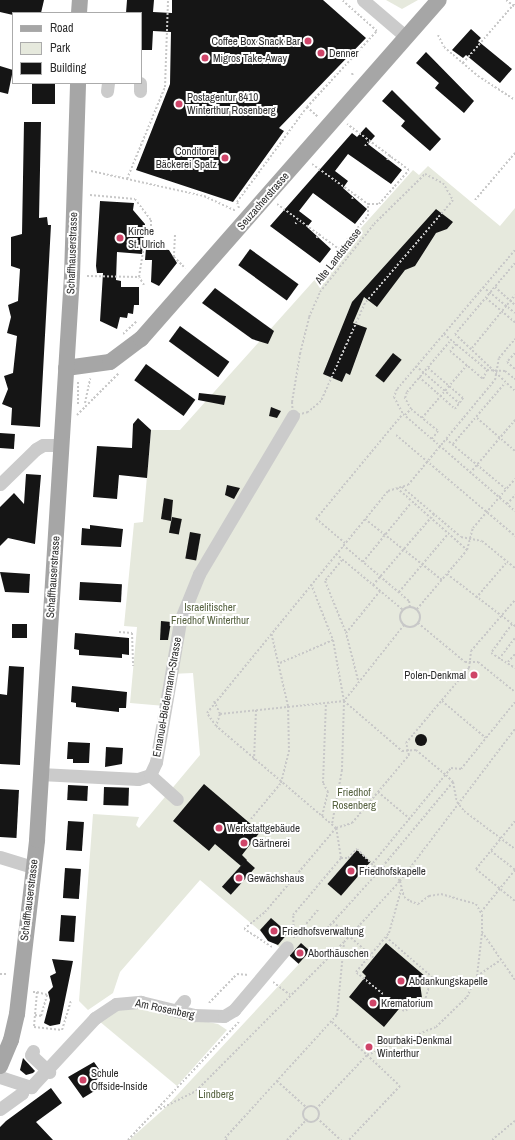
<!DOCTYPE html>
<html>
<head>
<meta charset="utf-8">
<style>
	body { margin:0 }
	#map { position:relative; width:515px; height:1140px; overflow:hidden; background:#fff; font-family:"Archivo Narrow",sans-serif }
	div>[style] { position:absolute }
	.green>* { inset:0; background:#e6e9dd }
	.building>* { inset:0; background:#151515; transform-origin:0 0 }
	.round { border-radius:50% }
	.path>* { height:2px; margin-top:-1px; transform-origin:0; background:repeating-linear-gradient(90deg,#c8c8c8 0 2px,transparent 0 4px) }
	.path>.ring { margin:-1px; padding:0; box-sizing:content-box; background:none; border:2px solid #c8c8c8; border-radius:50% }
	.minor>* { height:13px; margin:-6.5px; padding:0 6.5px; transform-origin:6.5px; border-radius:6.5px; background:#cbcbcb }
	.major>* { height:16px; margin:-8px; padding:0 8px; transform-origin:8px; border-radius:8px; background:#a6a6a6 }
	.dots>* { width:11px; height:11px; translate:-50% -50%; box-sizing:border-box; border:2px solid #fff; border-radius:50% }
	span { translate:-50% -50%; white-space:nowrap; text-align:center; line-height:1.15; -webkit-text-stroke:4px #fff; paint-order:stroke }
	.poi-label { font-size:11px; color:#2e2e2e }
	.right { translate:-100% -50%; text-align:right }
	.left { translate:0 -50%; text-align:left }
	.street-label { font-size:11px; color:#2e2e2e }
	.park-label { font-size:11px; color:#576341 }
	.legend { position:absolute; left:12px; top:12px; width:130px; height:72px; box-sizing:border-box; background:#fff; border:1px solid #ababab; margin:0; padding:5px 7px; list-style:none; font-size:12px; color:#2e2e2e }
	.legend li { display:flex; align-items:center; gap:8px; height:20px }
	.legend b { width:20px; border:1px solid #ababab }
</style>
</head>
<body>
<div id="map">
	<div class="green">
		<div style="clip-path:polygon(386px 0,418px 0,402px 9px)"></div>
		<div style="clip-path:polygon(428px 166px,500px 226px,515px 208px,515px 1140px,129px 1140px,165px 1108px,299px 964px,200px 880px,120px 972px,113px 993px,88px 1010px,79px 1001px,93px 814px,139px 817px,136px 825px,139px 828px,200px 755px,193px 673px,170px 674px,165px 706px,130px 703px,137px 627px,124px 626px,134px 523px,143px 522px,151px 430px,180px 430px,413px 170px,419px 175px)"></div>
		<div style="clip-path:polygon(129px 1006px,218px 1024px,227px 1030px,177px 1086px,99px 1021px,114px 1010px)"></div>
	</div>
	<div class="building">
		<div style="clip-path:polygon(0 0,44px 0,41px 13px,13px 15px,0 12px)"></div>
		<div style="clip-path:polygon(127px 0,154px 0,153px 12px,172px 13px,172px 0,323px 0,366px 38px,279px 128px,284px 131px,233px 202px,136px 170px,170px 84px,171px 32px,153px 31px,152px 50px,141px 50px,141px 13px,126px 13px)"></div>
		<div style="clip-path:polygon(471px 29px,481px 38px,478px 41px,512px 69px,500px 83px,466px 55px,463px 58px,452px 50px)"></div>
		<div style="clip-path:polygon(426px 52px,474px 101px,464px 113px,435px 88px,439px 83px,416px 63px)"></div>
		<div style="clip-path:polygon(0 66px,13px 70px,8px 94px,0 92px)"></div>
		<div style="left:32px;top:83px;width:23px;height:21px"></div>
		<div style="clip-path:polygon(392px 90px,441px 139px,430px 151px,401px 126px,405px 121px,382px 101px)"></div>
		<div style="clip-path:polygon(24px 122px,41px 122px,39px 218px,47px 217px,48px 225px,51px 225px,40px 427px,11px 425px,12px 408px,2px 404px,8px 389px,4px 376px,13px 373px,17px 336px,7px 333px,11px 317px,8px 305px,18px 301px,20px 269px,11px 266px,11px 237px,22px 234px)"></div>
		<div style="clip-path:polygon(366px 127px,375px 136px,368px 144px,402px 170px,391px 184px,348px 154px,335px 171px,348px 181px,343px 188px,367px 209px,355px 224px,313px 193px,299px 211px,312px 221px,307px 227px,331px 249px,320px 263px,270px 226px,352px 133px,357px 137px)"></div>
		<div style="clip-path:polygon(100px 201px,134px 203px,133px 210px,145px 224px,142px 254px,117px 252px,116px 280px,121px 281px,121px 287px,139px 287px,139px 305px,134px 305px,133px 314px,128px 313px,127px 318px,120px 317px,117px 329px,100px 321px,103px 273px,97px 273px,96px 266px)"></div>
		<div style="clip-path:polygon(436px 209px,453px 222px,447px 229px,436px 233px,415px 266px,405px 270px,377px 307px,364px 297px,353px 323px,367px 328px,350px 375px,346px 373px,342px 382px,323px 374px,352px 302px)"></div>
		<div style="clip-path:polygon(146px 248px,169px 250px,177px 263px,159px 286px,151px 282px,152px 260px,145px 260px)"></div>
		<div style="left:250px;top:249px;width:60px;height:20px;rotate:36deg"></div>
		<div style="clip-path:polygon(215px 288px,274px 331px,268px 344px,252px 339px,202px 303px)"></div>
		<div style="left:180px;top:326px;width:61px;height:19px;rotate:36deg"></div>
		<div style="left:393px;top:353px;width:11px;height:29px;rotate:38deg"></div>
		<div style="left:146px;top:364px;width:61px;height:20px;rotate:36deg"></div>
		<div style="clip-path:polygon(199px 393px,226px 396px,224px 405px,198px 400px)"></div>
		<div style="clip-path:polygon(271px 407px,281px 411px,277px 418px,269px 416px)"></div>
		<div style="clip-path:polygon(138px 418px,151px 430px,147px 478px,119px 475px,117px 499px,93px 497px,97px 446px,132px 448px,133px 424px)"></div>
		<div style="left:0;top:433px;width:15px;height:15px;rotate:4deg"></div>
		<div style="clip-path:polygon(26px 474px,41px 475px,35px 544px,8px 538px,0 546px,0 507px,14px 493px,24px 504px)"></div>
		<div style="clip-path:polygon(227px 485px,240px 488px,234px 499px,225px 495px)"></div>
		<div style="clip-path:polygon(164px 498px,173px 500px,171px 521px,161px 519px)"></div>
		<div style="left:172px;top:517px;width:10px;height:16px;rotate:11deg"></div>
		<div style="clip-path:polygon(90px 525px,123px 529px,121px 547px,81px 545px,82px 528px,90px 529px)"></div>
		<div style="left:190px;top:532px;width:11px;height:27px;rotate:10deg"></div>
		<div style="clip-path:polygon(0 572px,30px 574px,29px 593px,5px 592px)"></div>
		<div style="left:80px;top:582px;width:42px;height:18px;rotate:3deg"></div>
		<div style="clip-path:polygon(161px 621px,171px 622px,168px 640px,160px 640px)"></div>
		<div style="left:12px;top:624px;width:15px;height:14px"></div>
		<div style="clip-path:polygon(75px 633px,129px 638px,129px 655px,122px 654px,122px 658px,79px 655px,79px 650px,74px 649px)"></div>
		<div style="clip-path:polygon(9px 666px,24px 667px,20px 765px,0 764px,0 694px,7px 695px)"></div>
		<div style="clip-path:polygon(72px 686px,127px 692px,126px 708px,119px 708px,119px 712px,76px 707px,76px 703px,71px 702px)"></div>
		<div class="round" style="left:415px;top:734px;width:12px;height:12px"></div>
		<div style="clip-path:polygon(68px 742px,90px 743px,89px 763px,73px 763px,73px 759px,67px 759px)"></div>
		<div style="clip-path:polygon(106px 747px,123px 748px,122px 764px,105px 767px)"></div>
		<div style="clip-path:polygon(204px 784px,260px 832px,242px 855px,247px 860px,241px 866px,215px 844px,209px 851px,173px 821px)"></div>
		<div style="left:68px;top:785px;width:20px;height:15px;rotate:3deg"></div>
		<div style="left:104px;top:787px;width:25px;height:18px;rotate:2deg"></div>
		<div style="left:0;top:789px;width:19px;height:48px;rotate:3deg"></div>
		<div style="left:68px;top:821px;width:16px;height:29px;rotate:4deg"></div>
		<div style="left:357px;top:850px;width:18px;height:45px;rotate:41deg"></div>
		<div style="left:246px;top:860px;width:12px;height:36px;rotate:42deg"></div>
		<div style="left:65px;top:868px;width:16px;height:30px;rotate:4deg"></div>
		<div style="left:61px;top:915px;width:15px;height:26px;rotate:4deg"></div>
		<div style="clip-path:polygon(271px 918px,288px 933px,278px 945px,268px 941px,260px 930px)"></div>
		<div style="left:301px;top:943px;width:12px;height:17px;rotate:42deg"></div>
		<div style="clip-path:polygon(386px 943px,426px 977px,420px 983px,422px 998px,408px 998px,384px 1027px,349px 997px,366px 976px,362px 972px)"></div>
		<div style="clip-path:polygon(52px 959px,73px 961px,60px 1024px,50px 1026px,44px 1023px,50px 1000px,48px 992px,53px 987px,50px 976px,56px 973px)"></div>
		<div style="clip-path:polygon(23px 1058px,35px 1071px,33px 1073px,26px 1075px,20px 1070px)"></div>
		<div style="clip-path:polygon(94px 1062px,103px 1075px,92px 1083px,96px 1090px,83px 1098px,68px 1077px)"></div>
		<div style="clip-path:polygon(51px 1088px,62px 1103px,36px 1122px,53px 1140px,0 1140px,0 1127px,6px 1121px)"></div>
	</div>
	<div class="path">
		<div style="left:506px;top:0;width:11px;rotate:38deg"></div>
		<div style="left:438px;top:35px;width:13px;rotate:63deg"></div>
		<div style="left:444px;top:47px;width:45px;rotate:40.5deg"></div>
		<div style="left:478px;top:76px;width:44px;rotate:33deg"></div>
		<div style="left:463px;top:63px;width:79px;rotate:-49.1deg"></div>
		<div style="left:352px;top:73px;width:3px;rotate:72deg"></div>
		<div style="left:307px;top:107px;width:15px;rotate:42deg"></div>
		<div style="left:365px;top:146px;width:5px;rotate:-53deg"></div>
		<div style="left:387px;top:160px;width:6px;rotate:-51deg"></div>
		<div style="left:312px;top:164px;width:69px;rotate:35.5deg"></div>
		<div style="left:91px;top:171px;width:116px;rotate:12.5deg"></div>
		<div style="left:204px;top:196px;width:35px;rotate:25deg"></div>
		<div style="left:425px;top:174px;width:20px;rotate:27deg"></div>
		<div style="left:443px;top:183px;width:20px;rotate:60deg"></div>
		<div style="left:453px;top:200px;width:135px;rotate:130.5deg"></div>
		<div style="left:365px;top:303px;width:107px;rotate:114.2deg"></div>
		<div style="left:321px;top:401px;width:17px;rotate:140deg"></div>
		<div style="left:308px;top:412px;width:16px;rotate:165deg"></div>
		<div style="left:293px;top:416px;width:14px;rotate:-94deg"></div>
		<div style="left:292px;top:402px;width:49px;rotate:-80.5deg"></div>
		<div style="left:300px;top:354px;width:38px;rotate:-76deg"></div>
		<div style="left:309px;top:317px;width:27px;rotate:-66deg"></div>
		<div style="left:320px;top:292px;width:87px;rotate:-51.5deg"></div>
		<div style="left:374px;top:224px;width:71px;rotate:-44.4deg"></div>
		<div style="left:127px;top:179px;width:100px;rotate:-67.6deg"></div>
		<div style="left:165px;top:87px;width:87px;rotate:-88deg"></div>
		<div style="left:90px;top:195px;width:45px;rotate:5.1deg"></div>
		<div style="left:135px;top:199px;width:26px;rotate:53deg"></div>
		<div style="left:151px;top:220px;width:14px;rotate:90deg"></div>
		<div style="left:352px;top:199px;width:6px;rotate:-59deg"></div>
		<div style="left:475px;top:200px;width:62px;rotate:-49.6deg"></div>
		<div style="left:277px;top:204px;width:77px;rotate:36deg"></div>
		<div style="left:339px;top:249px;width:44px;rotate:-48.7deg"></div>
		<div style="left:368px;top:216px;width:12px;rotate:-90deg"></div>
		<div style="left:368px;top:204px;width:11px"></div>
		<div style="left:379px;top:204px;width:45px;rotate:-48.6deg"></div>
		<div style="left:409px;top:170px;width:77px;rotate:-143.4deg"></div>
		<div style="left:239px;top:208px;width:6px;rotate:-108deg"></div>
		<div style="left:237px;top:202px;width:118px;rotate:-53.6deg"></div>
		<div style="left:307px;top:107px;width:103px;rotate:-47.4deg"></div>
		<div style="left:377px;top:31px;width:47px;rotate:-138.5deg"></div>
		<div style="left:295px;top:224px;width:4px;rotate:-45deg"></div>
		<div style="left:175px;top:235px;width:22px;rotate:93deg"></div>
		<div style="left:174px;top:257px;width:16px;rotate:45deg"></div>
		<div style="left:316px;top:238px;width:6px;rotate:-45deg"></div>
		<div style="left:515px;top:250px;width:182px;rotate:130.3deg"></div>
		<div style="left:397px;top:389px;width:9px;rotate:111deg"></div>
		<div style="left:394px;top:397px;width:19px;rotate:62deg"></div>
		<div style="left:403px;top:414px;width:148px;rotate:40.9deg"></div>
		<div style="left:515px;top:263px;width:93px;rotate:130.2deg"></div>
		<div style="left:455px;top:334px;width:83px;rotate:43.5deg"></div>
		<div style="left:87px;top:276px;width:52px;rotate:1.1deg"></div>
		<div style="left:144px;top:285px;width:9px;rotate:-122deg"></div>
		<div style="left:139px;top:277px;width:39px;rotate:-81deg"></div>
		<div style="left:483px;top:287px;width:41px;rotate:39.1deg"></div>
		<div style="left:495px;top:287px;width:27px;rotate:42deg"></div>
		<div style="left:486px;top:298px;width:38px;rotate:40deg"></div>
		<div style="left:123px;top:334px;width:19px;rotate:-43deg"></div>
		<div style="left:444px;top:334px;width:56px;rotate:39.9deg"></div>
		<div style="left:487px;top:370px;width:18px;rotate:3deg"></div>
		<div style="left:505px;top:371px;width:13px;rotate:39deg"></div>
		<div style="left:456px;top:344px;width:9px;rotate:131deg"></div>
		<div style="left:450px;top:351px;width:43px;rotate:40.3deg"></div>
		<div style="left:483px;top:379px;width:10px;rotate:-66deg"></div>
		<div style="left:472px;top:348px;width:68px;rotate:-50.9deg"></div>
		<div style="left:515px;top:353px;width:12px;rotate:132deg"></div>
		<div style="left:507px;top:362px;width:11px;rotate:41deg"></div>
		<div style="left:416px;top:366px;width:57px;rotate:40.7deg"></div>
		<div style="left:419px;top:377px;width:48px;rotate:41.6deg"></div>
		<div style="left:455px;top:409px;width:14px;rotate:-54deg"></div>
		<div style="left:463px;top:398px;width:48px;rotate:-139.3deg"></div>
		<div style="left:78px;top:382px;width:23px;rotate:90deg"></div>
		<div style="left:85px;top:403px;width:25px;rotate:-78deg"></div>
		<div style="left:411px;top:409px;width:13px;rotate:-119deg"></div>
		<div style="left:405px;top:398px;width:6px;rotate:-72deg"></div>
		<div style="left:407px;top:392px;width:68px;rotate:-49.8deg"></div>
		<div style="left:77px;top:415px;width:59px;rotate:-45deg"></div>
		<div style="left:405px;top:415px;width:8px;rotate:-45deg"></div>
		<div style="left:411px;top:409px;width:35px;rotate:39deg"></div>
		<div style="left:438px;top:431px;width:10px;rotate:127deg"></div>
		<div style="left:422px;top:418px;width:70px;rotate:-49.7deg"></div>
		<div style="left:477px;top:418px;width:50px;rotate:41deg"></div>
		<div style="left:396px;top:435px;width:156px;rotate:40.3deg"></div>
		<div style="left:446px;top:439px;width:78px;rotate:39.8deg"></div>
		<div style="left:453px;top:444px;width:80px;rotate:-49.6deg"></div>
		<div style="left:470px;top:473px;width:70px;rotate:-49.7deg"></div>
		<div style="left:402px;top:487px;width:77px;rotate:40.3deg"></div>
		<div style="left:461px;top:537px;width:21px;rotate:11deg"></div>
		<div style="left:482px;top:541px;width:43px;rotate:39.3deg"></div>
		<div style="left:397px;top:488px;width:94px;rotate:41.5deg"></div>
		<div style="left:507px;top:504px;width:12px;rotate:-48deg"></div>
		<div style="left:365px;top:519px;width:98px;rotate:38.4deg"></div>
		<div style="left:345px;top:543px;width:38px;rotate:-140deg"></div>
		<div style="left:316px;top:519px;width:136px;rotate:-50.4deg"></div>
		<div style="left:343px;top:545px;width:87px;rotate:40.3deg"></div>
		<div style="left:409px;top:601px;width:6px;rotate:81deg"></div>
		<div style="left:336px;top:554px;width:87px;rotate:39.9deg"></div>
		<div style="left:342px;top:560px;width:27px;rotate:129deg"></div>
		<div style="left:325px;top:581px;width:56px;rotate:68deg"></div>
		<div style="left:363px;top:562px;width:76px;rotate:-50.9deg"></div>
		<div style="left:447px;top:574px;width:86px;rotate:37.4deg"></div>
		<div style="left:311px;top:584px;width:60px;rotate:68.6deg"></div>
		<div style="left:333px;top:640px;width:62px;rotate:79.8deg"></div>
		<div style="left:344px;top:701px;width:69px;rotate:91.7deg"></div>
		<div style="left:342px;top:770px;width:55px;rotate:100.5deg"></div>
		<div style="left:373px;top:585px;width:94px;rotate:-49.3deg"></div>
		<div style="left:399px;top:592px;width:76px;rotate:-49.8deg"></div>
		<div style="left:476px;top:598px;width:48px;rotate:-49.3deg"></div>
		<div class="ring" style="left:400px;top:607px;width:18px;height:18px"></div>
		<div style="left:417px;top:609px;width:77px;rotate:-49.7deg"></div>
		<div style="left:467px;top:550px;width:23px;rotate:-75deg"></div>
		<div style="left:473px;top:528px;width:65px;rotate:-49.4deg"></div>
		<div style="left:418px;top:623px;width:61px;rotate:39.7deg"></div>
		<div style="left:465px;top:662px;width:13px"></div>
		<div style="left:478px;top:662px;width:48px;rotate:39deg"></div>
		<div style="left:512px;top:624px;width:36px;rotate:126deg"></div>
		<div style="left:491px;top:653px;width:28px;rotate:32deg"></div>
		<div style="left:404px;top:625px;width:97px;rotate:128.3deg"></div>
		<div style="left:344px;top:701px;width:77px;rotate:40.8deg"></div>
		<div style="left:402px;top:751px;width:14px;rotate:-4deg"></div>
		<div style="left:416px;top:750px;width:39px;rotate:40deg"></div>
		<div style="left:446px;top:775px;width:10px;rotate:45deg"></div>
		<div style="left:453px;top:782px;width:20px;rotate:79deg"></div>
		<div style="left:457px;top:802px;width:11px;rotate:52deg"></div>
		<div style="left:464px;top:811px;width:64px;rotate:36.7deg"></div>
		<div style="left:119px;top:632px;width:13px;rotate:4deg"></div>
		<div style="left:132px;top:633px;width:33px;rotate:88deg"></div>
		<div style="left:499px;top:659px;width:26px;rotate:-53deg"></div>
		<div style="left:508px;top:662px;width:11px;rotate:-49deg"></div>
		<div style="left:280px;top:663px;width:58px;rotate:-23.5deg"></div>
		<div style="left:358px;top:680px;width:49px;rotate:-104.3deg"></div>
		<div style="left:346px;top:633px;width:54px;rotate:-51deg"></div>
		<div style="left:214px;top:701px;width:14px;rotate:65deg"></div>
		<div style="left:220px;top:714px;width:13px;rotate:108deg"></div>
		<div style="left:442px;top:701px;width:57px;rotate:40.1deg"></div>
		<div style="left:220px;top:714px;width:125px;rotate:-6deg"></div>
		<div style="left:254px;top:760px;width:50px;rotate:-87.7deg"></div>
		<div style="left:453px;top:782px;width:109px;rotate:129.8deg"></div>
		<div style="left:383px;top:866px;width:23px;rotate:41deg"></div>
		<div style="left:400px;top:881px;width:16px;rotate:76deg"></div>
		<div style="left:404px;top:897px;width:7px;rotate:34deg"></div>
		<div style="left:410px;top:901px;width:9px;rotate:21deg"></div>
		<div style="left:418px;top:904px;width:14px;rotate:-36deg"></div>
		<div style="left:429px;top:896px;width:12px;rotate:-9deg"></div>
		<div style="left:441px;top:894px;width:36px;rotate:16deg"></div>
		<div style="left:476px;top:904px;width:13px;rotate:61deg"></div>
		<div style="left:482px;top:915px;width:17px;rotate:90deg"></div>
		<div style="left:482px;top:932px;width:58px;rotate:55.5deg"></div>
		<div style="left:378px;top:792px;width:42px;rotate:40.2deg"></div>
		<div style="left:322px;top:816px;width:25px;rotate:-76deg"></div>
		<div style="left:328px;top:792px;width:10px;rotate:-119deg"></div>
		<div style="left:323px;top:783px;width:80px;rotate:-87.9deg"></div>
		<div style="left:251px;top:819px;width:47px;rotate:-50.2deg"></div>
		<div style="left:281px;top:783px;width:32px;rotate:-76deg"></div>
		<div style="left:289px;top:752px;width:46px;rotate:-91.2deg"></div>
		<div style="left:288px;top:706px;width:76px;rotate:-102.9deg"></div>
		<div style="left:515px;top:821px;width:62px;rotate:129.1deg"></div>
		<div style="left:476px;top:869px;width:50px;rotate:39.4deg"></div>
		<div style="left:491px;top:851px;width:31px;rotate:38deg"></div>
		<div style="left:341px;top:858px;width:7px"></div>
		<div style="left:348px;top:858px;width:13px;rotate:-45deg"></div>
		<div style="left:357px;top:849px;width:31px;rotate:45deg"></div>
		<div style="left:373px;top:863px;width:123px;rotate:-50.6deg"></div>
		<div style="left:451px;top:768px;width:10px;rotate:6deg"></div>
		<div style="left:461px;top:769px;width:86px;rotate:-51.1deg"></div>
		<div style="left:481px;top:912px;width:54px;rotate:-51deg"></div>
		<div style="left:333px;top:922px;width:55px;rotate:41.3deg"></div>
		<div style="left:296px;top:936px;width:26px;rotate:-4deg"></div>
		<div style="left:322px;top:934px;width:91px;rotate:-47.7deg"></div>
		<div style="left:296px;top:936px;width:35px;rotate:-50deg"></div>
		<div style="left:386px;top:937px;width:61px;rotate:41deg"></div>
		<div style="left:432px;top:977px;width:24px;rotate:107deg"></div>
		<div style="left:425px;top:1000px;width:24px;rotate:152deg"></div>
		<div style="left:404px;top:1011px;width:5px;rotate:-143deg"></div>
		<div style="left:294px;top:938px;width:23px;rotate:-92deg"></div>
		<div style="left:293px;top:915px;width:75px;rotate:-49.9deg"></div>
		<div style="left:341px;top:858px;width:30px;rotate:-99deg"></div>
		<div style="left:336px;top:828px;width:157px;rotate:-139.6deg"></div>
		<div style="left:216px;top:726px;width:16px;rotate:-125deg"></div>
		<div style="left:207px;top:713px;width:286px;rotate:-50.8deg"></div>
		<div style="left:388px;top:491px;width:21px;rotate:-17deg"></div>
		<div style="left:408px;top:485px;width:136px;rotate:-50.4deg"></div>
		<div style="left:495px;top:380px;width:22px;rotate:-80deg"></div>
		<div style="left:499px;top:358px;width:25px;rotate:-50deg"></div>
		<div style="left:272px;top:947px;width:33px;rotate:-147deg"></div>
		<div style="left:244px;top:929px;width:27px;rotate:-39deg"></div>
		<div style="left:265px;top:912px;width:110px;rotate:-49.8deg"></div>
		<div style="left:336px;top:828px;width:17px;rotate:-17deg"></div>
		<div style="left:352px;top:823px;width:89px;rotate:-50deg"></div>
		<div style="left:409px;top:755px;width:12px;rotate:-104deg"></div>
		<div style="left:406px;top:743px;width:98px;rotate:-50deg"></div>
		<div style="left:469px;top:668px;width:17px;rotate:-83deg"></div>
		<div style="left:471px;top:651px;width:67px;rotate:-49.2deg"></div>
		<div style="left:0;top:974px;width:7px"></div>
		<div style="left:477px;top:976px;width:27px;rotate:-34deg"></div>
		<div style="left:273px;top:982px;width:21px;rotate:37deg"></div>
		<div style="left:33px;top:992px;width:4px"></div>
		<div style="left:37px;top:992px;width:35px;rotate:95deg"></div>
		<div style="left:34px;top:1027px;width:28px;rotate:6deg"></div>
		<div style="left:62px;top:1030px;width:31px;rotate:-73deg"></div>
		<div style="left:37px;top:992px;width:11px;rotate:15deg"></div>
		<div style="left:383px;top:994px;width:35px;rotate:-141deg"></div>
		<div style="left:356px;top:972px;width:51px;rotate:-49.8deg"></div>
		<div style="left:389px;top:933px;width:45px;rotate:-74.4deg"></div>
		<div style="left:209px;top:1003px;width:40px;rotate:-46deg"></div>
		<div style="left:237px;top:974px;width:12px;rotate:5deg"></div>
		<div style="left:35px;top:1015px;width:6px;rotate:9deg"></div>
		<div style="left:41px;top:1016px;width:22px;rotate:-74deg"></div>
		<div style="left:332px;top:1022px;width:93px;rotate:43.3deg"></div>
		<div style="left:400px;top:1086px;width:74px;rotate:133.4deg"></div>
		<div style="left:277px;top:1081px;width:40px;rotate:42deg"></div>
		<div class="ring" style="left:303px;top:1106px;width:14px;height:14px"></div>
		<div style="left:160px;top:1109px;width:40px;rotate:-26.6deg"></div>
		<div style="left:196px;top:1091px;width:210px;rotate:-45.2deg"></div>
		<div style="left:344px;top:942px;width:83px;rotate:-47.4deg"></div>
		<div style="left:400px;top:881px;width:191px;rotate:-52.9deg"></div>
		<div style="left:316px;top:1109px;width:74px;rotate:-46.6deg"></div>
		<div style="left:367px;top:1055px;width:74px;rotate:-22.1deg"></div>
		<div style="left:436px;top:1027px;width:43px;rotate:-44.1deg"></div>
		<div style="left:467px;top:997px;width:23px;rotate:-65deg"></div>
		<div style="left:477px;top:976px;width:43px;rotate:-83.4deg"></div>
		<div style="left:317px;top:1118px;width:33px;rotate:43deg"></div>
		<div style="left:128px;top:1140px;width:162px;rotate:-46.8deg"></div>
		<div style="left:227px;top:1140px;width:3px;rotate:-135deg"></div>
		<div style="left:225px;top:1138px;width:166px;rotate:-47.7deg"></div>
		<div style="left:337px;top:1015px;width:73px;rotate:-84.5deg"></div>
		<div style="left:287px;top:1140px;width:29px;rotate:-46deg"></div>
		<div style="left:492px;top:1140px;width:30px;rotate:-40deg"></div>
	</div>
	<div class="minor">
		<div style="left:363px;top:0;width:55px;rotate:40.6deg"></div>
		<div style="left:107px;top:91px;width:8px;rotate:-83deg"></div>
		<div style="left:140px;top:91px;width:8px;rotate:-90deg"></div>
		<div style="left:0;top:484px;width:50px;rotate:-44.2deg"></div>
		<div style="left:36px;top:449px;width:8px;rotate:-30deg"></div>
		<div style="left:43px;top:445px;width:18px"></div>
		<div style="left:40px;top:774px;width:98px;rotate:2.9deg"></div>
		<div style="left:138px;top:779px;width:13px;rotate:-18deg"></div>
		<div style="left:150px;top:775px;width:14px;rotate:-65deg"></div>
		<div style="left:156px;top:762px;width:143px;rotate:-80.3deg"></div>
		<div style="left:180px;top:621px;width:51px;rotate:-68deg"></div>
		<div style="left:199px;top:574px;width:184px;rotate:-59.3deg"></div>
		<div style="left:150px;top:775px;width:36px;rotate:42deg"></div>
		<div style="left:0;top:857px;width:34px;rotate:17deg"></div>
		<div style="left:176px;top:1011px;width:13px;rotate:-51deg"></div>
		<div style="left:33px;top:1051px;width:4px;rotate:117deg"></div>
		<div style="left:31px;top:1055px;width:25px;rotate:43deg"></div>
		<div style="left:0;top:1077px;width:33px;rotate:18deg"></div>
		<div style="left:31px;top:1087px;width:94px;rotate:-47.2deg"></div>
		<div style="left:95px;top:1018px;width:25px;rotate:-34deg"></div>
		<div style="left:116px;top:1004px;width:25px;rotate:-5deg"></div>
		<div style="left:141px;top:1002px;width:55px;rotate:13.8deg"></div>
		<div style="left:194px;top:1015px;width:30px;rotate:2deg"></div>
		<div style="left:224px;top:1016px;width:12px;rotate:-31deg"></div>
		<div style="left:234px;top:1010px;width:82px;rotate:-49.9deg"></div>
		<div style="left:0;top:1109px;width:27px;rotate:-36deg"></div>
		<div style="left:22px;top:1093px;width:6px;rotate:-72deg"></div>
	</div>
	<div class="major">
		<div style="left:79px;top:13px;width:13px;rotate:-86deg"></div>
		<div style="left:66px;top:368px;width:44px;rotate:-7.8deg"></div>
		<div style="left:110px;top:362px;width:39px;rotate:-37deg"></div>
		<div style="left:141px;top:339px;width:451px;rotate:-48.7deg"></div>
		<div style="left:0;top:1066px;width:28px;rotate:-67deg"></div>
		<div style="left:11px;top:1040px;width:27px;rotate:-77deg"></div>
		<div style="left:17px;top:1014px;width:175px;rotate:-83.4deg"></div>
		<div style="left:37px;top:840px;width:565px;rotate:-86.45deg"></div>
		<div style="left:72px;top:276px;width:193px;rotate:-88.2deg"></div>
	</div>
	<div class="dots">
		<div style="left:308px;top:41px;background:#cf4569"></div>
		<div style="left:321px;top:53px;background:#cf4569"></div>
		<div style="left:205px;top:58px;background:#cf4569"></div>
		<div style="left:179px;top:104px;background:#cf4569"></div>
		<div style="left:225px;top:158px;background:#cf4569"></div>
		<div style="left:120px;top:238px;background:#cf4569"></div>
		<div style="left:474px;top:675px;background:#cf4569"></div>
		<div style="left:219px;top:828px;background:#cf4569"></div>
		<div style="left:244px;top:843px;background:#cf4569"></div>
		<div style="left:351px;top:871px;background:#cf4569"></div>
		<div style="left:239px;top:878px;background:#cf4569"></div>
		<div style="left:274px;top:931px;background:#cf4569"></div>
		<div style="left:300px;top:953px;background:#cf4569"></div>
		<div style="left:401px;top:981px;background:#cf4569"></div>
		<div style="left:373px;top:1003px;background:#cf4569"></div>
		<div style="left:369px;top:1047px;background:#cf4569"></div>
		<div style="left:83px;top:1080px;background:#cf4569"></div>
	</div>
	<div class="poi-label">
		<span class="right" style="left:300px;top:41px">Coffee Box Snack Bar</span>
		<span class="left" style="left:329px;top:53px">Denner</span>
		<span class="left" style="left:213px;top:58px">Migros Take-Away</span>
		<span class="left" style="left:187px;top:104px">Postagentur 8410<br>Winterthur Rosenberg</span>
		<span class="right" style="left:217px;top:158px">Conditorei<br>Bäckerei Spatz</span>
		<span class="left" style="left:128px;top:238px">Kirche<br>St. Ulrich</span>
		<span class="right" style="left:466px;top:675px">Polen-Denkmal</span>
		<span class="left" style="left:227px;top:828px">Werkstattgebäude</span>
		<span class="left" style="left:252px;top:843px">Gärtnerei</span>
		<span class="left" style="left:359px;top:871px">Friedhofskapelle</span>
		<span class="left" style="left:247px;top:878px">Gewächshaus</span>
		<span class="left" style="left:282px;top:931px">Friedhofsverwaltung</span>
		<span class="left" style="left:308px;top:953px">Aborthäuschen</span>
		<span class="left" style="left:409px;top:981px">Abdankungskapelle</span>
		<span class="left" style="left:381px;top:1003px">Krematorium</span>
		<span class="left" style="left:377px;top:1047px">Bourbaki-Denkmal<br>Winterthur</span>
		<span class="left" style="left:91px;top:1080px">Schule<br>Offside-Inside</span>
	</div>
	<div class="street-label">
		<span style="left:263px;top:201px;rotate:-49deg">Seuzacherstrasse</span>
		<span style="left:72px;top:253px;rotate:-88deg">Schaffhauserstrasse</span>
		<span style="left:338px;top:256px;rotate:-52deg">Alte Landstrasse</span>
		<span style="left:53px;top:577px;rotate:-86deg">Schaffhauserstrasse</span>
		<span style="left:167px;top:697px;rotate:-80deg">Emanuel-Biedermann-Strasse</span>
		<span style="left:29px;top:900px;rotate:-83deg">Schaffhauserstrasse</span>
		<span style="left:165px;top:1009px;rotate:12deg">Am Rosenberg</span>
	</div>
	<div class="park-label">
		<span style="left:210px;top:614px">Israelitischer<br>Friedhof Winterthur</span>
		<span style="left:354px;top:799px">Friedhof<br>Rosenberg</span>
		<span style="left:216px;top:1094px">Lindberg</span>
	</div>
	<ul class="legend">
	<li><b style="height:5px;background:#a6a6a6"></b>Road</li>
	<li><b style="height:11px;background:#e6e9dd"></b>Park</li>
	<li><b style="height:11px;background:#151515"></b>Building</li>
	</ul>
</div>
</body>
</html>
